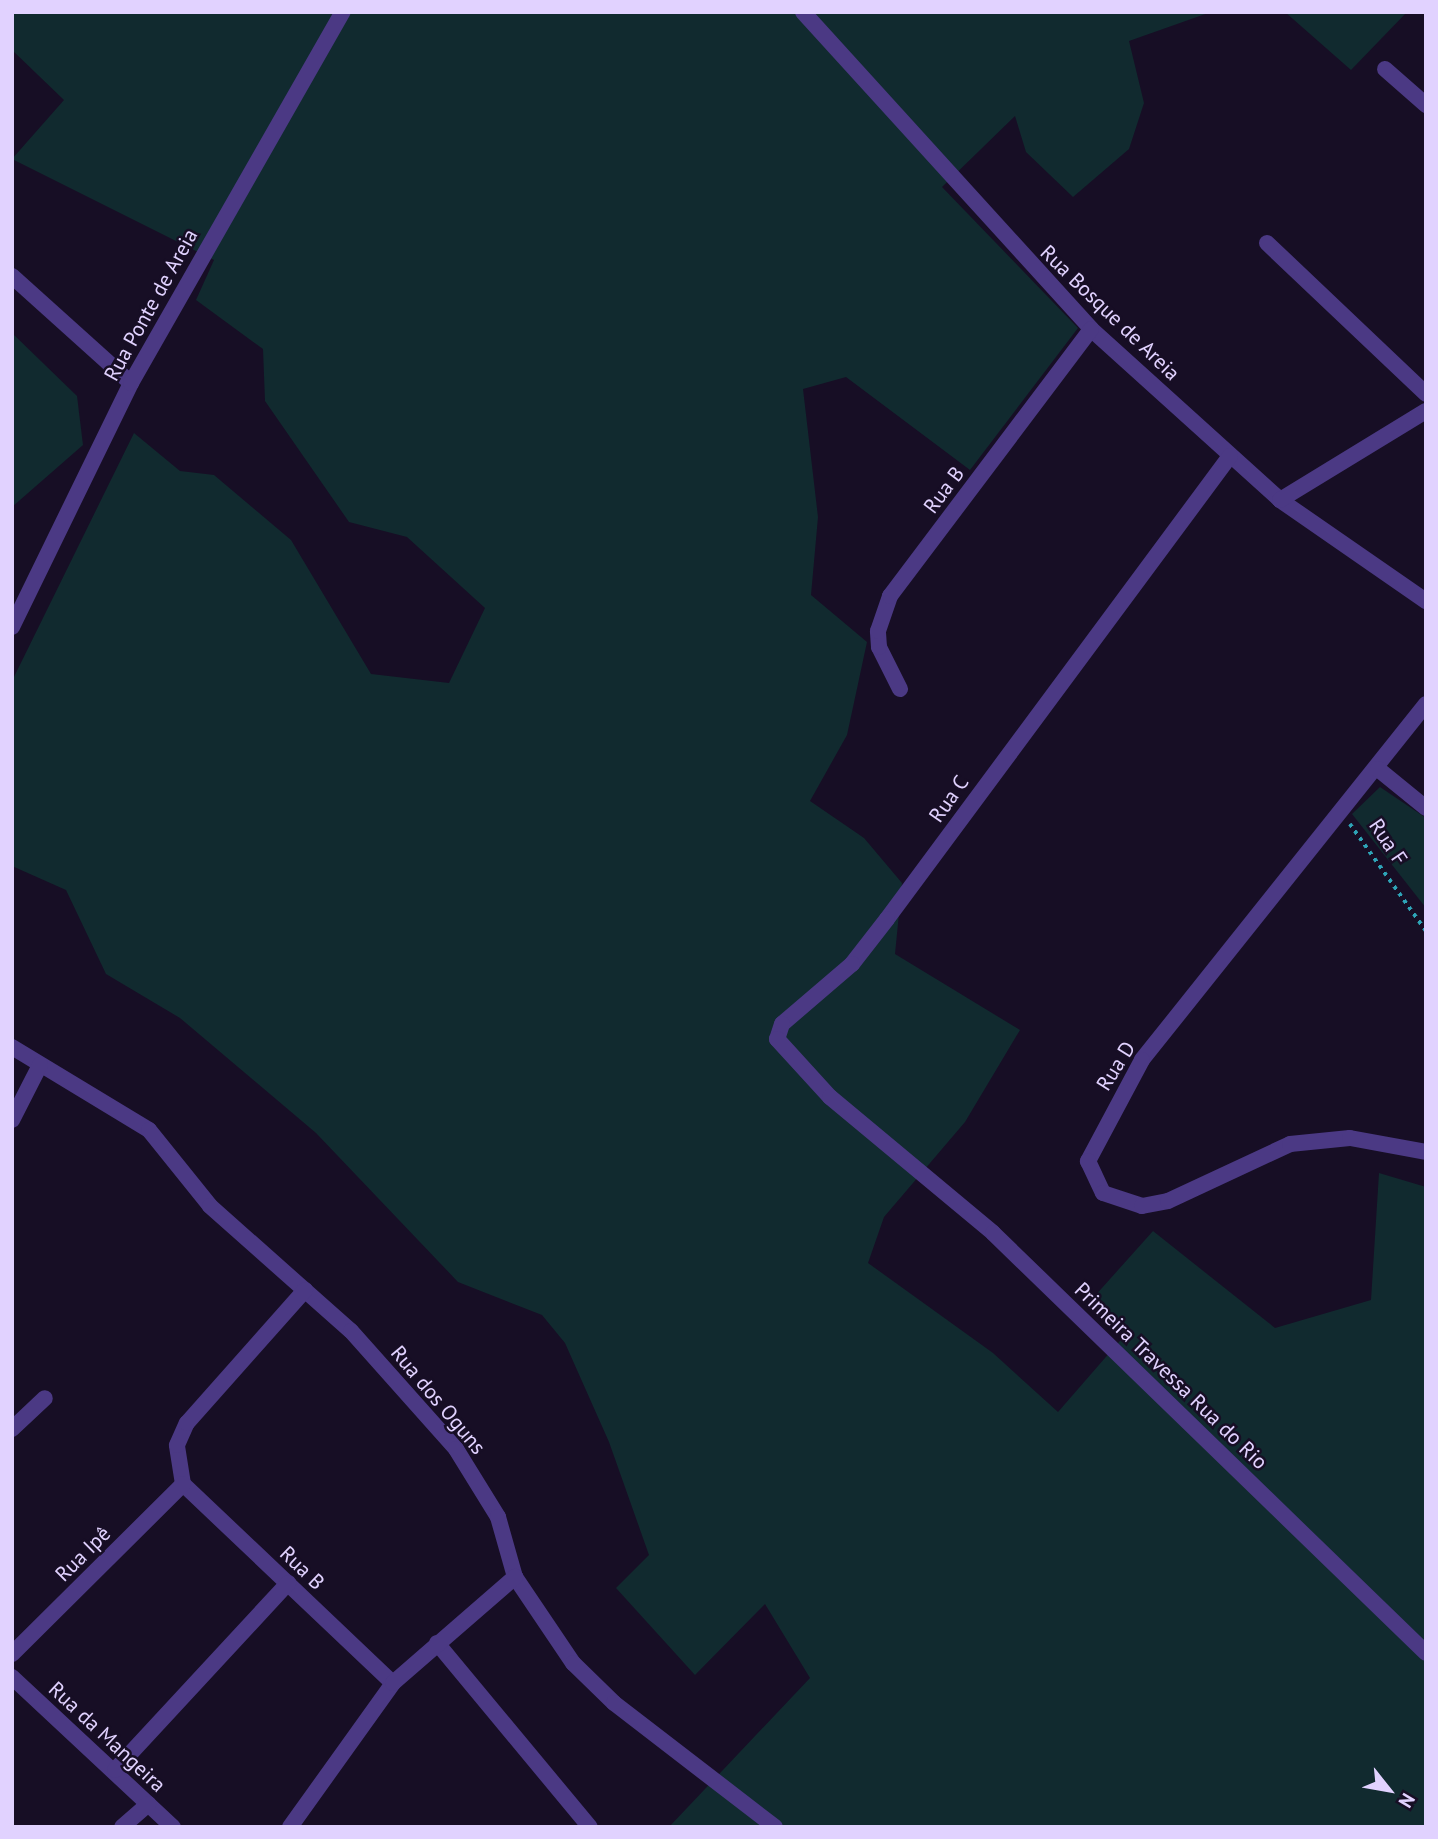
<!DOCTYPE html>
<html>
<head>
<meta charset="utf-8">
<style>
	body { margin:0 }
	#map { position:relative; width:1438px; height:1839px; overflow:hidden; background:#170e25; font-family:"PT Sans",sans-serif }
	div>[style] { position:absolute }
	.green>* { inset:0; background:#112a2f }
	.path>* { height:3.5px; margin-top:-1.75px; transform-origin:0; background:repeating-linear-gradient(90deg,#2ea4b7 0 3.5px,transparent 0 8.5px) }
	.street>* { height:16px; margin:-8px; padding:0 8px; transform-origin:8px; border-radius:8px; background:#4b3984 }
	span { translate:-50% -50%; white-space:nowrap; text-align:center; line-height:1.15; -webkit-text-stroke:5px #170e25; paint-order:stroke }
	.street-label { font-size:21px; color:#e1d2ff }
	.frame { position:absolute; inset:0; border:14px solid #e1d2ff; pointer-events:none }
	.north { position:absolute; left:1354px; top:1755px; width:70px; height:70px; -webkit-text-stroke:5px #170e25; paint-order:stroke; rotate:121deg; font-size:19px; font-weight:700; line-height:28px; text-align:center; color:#e1d2ff }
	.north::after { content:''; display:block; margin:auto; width:24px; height:32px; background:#e1d2ff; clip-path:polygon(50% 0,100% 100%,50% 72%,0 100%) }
</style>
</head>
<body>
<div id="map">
	<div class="green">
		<div style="clip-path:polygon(12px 12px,1211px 12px,1129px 41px,1144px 103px,1129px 149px,1073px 197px,1026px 152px,1015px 116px,942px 187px,1078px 328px,970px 470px,846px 377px,803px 389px,818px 517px,811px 595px,867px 642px,847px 735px,810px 801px,864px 838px,902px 883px,895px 954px,1020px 1030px,965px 1122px,884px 1217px,868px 1263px,993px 1353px,1058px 1412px,1125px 1335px,1093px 1298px,1153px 1231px,1275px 1328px,1371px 1300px,1379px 1173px,1426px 1187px,1426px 1827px,669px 1827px,810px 1678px,765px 1604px,695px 1675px,616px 1588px,649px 1555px,609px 1442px,565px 1343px,542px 1315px,458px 1282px,316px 1133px,180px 1018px,106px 974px,66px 890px,12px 866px,12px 681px,134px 433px,180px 471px,214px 475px,291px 540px,371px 674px,449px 683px,485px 608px,407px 537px,349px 522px,265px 401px,263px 349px,196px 300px,214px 260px,12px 159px,64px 100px,12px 50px)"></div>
		<div style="clip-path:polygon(1285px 12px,1407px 12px,1351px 70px)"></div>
		<div style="clip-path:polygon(12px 333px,77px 396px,83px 445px,12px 507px)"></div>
		<div style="clip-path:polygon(1380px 787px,1426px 818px,1426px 908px,1352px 814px)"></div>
	</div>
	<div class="path">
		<div style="left:1350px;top:824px;width:131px;rotate:54.6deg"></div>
	</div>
	<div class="street">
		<div style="left:803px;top:12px;width:428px;rotate:47.7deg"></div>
		<div style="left:1091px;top:329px;width:255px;rotate:42.1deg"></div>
		<div style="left:1280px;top:500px;width:178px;rotate:34.7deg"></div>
		<div style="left:1385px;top:69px;width:55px;rotate:41.3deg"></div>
		<div style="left:1267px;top:243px;width:219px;rotate:43.5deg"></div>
		<div style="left:12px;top:276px;width:160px;rotate:42deg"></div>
		<div style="left:1230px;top:456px;width:576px;rotate:126.53deg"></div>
		<div style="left:887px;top:919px;width:57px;rotate:127.9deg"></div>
		<div style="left:852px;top:964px;width:92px;rotate:139.4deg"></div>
		<div style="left:782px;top:1024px;width:16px;rotate:108deg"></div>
		<div style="left:777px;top:1039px;width:79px;rotate:47.6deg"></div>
		<div style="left:830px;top:1097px;width:212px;rotate:39.8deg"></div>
		<div style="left:993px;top:1233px;width:603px;rotate:44.13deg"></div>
		<div style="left:1280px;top:500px;width:171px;rotate:-31.4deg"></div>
		<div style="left:12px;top:627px;width:271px;rotate:-64deg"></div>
		<div style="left:131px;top:383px;width:427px;rotate:-60.3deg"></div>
		<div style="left:900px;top:689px;width:47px;rotate:-116.6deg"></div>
		<div style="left:879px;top:647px;width:16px;rotate:-94deg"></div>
		<div style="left:878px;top:631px;width:37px;rotate:-71deg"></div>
		<div style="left:890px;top:596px;width:334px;rotate:-53deg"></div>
		<div style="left:1426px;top:704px;width:455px;rotate:128.6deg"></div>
		<div style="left:1142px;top:1060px;width:115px;rotate:118.1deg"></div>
		<div style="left:1088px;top:1161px;width:35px;rotate:65deg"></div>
		<div style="left:1103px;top:1193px;width:41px;rotate:18.4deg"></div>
		<div style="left:1142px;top:1206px;width:26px;rotate:-11deg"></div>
		<div style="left:1168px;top:1201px;width:135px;rotate:-25deg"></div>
		<div style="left:1290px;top:1144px;width:60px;rotate:-5.7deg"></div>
		<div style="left:1350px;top:1138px;width:77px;rotate:10.4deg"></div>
		<div style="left:1378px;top:769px;width:62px;rotate:39.1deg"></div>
		<div style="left:12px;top:1047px;width:160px;rotate:31.2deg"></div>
		<div style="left:149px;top:1130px;width:97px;rotate:51.2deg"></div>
		<div style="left:210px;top:1206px;width:188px;rotate:41.6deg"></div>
		<div style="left:351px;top:1331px;width:158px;rotate:48.3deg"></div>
		<div style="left:456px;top:1449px;width:80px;rotate:58.3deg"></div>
		<div style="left:498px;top:1517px;width:62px;rotate:74.2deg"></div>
		<div style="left:515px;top:1577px;width:104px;rotate:56deg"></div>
		<div style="left:573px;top:1663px;width:57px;rotate:44.3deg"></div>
		<div style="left:614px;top:1703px;width:203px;rotate:37.6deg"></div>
		<div style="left:12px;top:1120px;width:62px;rotate:-63deg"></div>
		<div style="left:12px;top:1429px;width:45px;rotate:-43.2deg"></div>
		<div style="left:183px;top:1484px;width:289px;rotate:43.5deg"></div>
		<div style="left:183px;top:1484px;width:39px;rotate:-99deg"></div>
		<div style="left:177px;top:1445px;width:24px;rotate:-66deg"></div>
		<div style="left:187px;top:1423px;width:178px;rotate:-48.4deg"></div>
		<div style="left:437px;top:1643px;width:239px;rotate:50.3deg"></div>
		<div style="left:12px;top:1654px;width:241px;rotate:-44.8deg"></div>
		<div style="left:12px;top:1677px;width:220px;rotate:43deg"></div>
		<div style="left:115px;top:1770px;width:255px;rotate:-47.2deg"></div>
		<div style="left:122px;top:1827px;width:35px;rotate:-41deg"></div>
		<div style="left:290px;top:1827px;width:177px;rotate:-54.4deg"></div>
		<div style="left:393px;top:1683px;width:162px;rotate:-41deg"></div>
	</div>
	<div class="street-label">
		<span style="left:151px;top:305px;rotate:-61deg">Rua Ponte de Areia</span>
		<span style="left:1110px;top:313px;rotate:44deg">Rua Bosque de Areia</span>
		<span style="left:944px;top:490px;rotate:-53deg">Rua B</span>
		<span style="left:949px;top:799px;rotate:-55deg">Rua C</span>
		<span style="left:1388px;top:842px;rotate:56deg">Rua F</span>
		<span style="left:1116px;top:1066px;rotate:-58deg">Rua D</span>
		<span style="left:1171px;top:1376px;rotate:44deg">Primeira Travessa Rua do Rio</span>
		<span style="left:438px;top:1400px;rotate:50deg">Rua dos Oguns</span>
		<span style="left:83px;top:1554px;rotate:-45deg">Rua Ipê</span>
		<span style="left:302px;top:1568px;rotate:44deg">Rua B</span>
		<span style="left:107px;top:1737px;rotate:43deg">Rua da Mangeira</span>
	</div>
	<div class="frame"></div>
	<div class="north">N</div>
</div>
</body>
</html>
